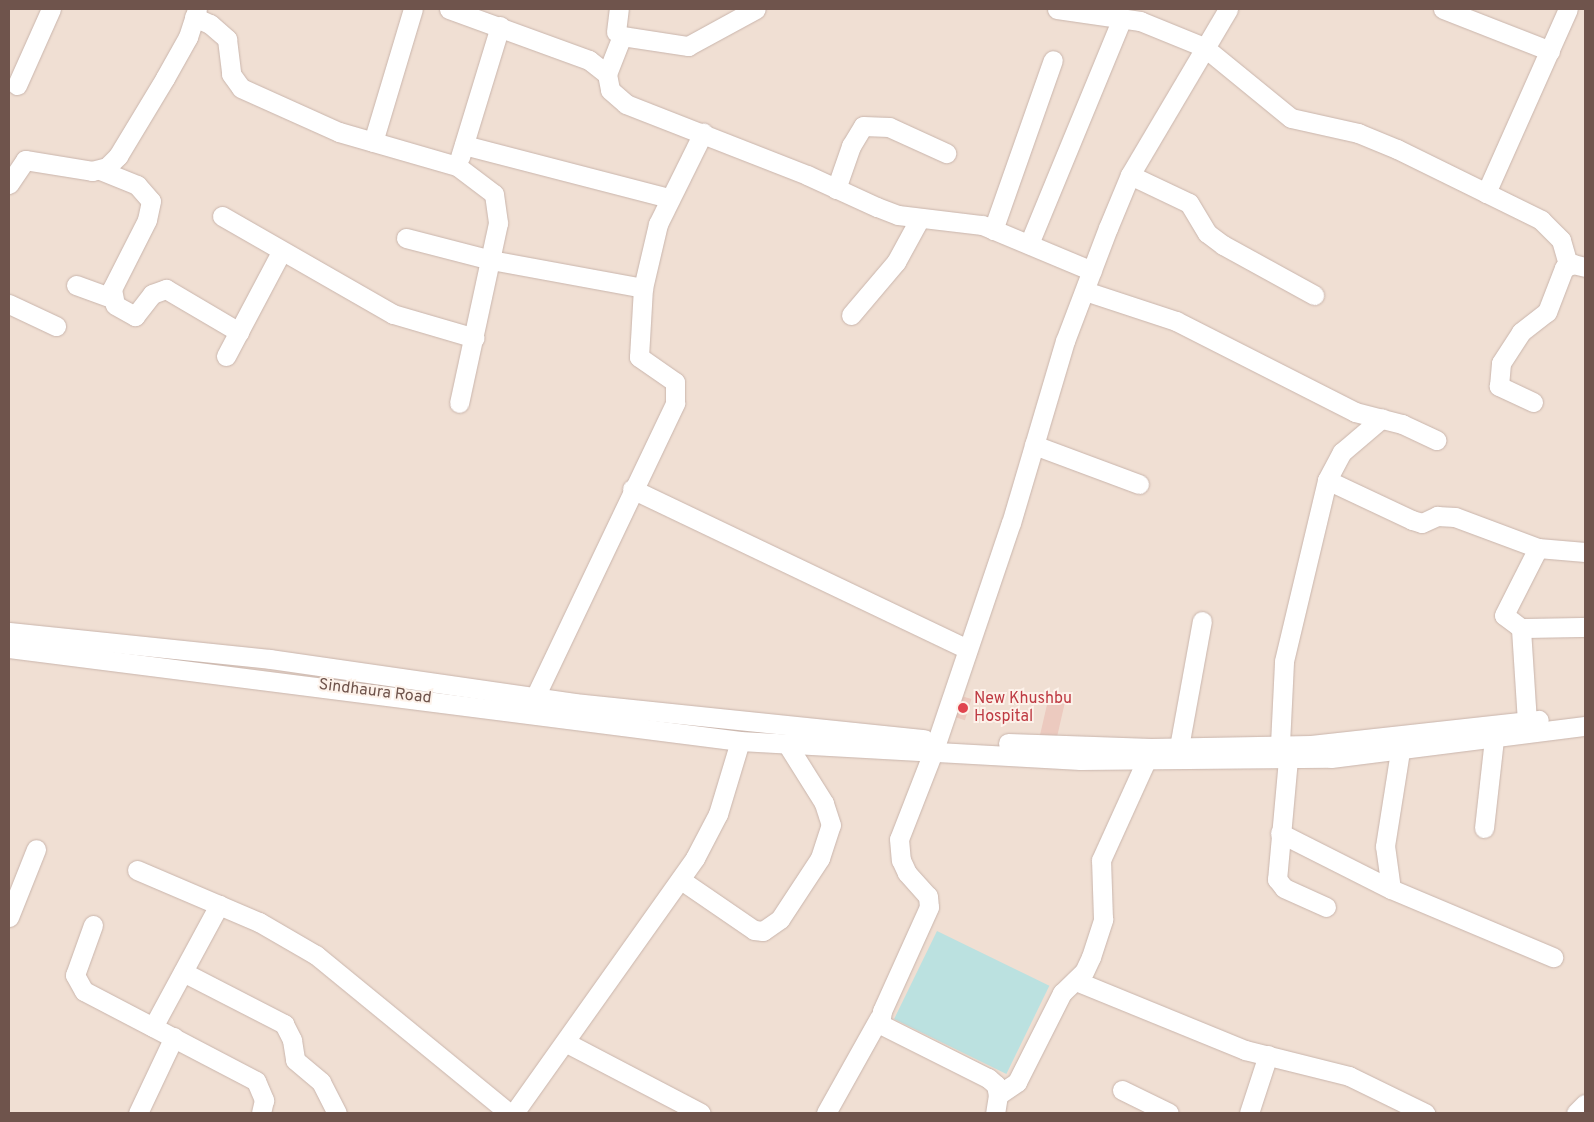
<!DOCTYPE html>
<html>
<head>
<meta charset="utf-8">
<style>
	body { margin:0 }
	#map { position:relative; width:1594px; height:1122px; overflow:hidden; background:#f9eee4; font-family:Overpass,sans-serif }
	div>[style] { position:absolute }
	.residential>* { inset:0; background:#f0dfd3; transform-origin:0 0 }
	.water>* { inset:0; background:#bbe1e0; transform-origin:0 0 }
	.building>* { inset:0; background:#eccabf; transform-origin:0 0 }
	.roads { filter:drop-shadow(0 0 1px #c9b5ac) drop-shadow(0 0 1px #c9b5ac) }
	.minor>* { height:19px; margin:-9.5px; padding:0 9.5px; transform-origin:9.5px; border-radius:9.5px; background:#fff }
	.dots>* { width:14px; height:14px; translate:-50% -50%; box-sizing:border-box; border:2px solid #fdf2ea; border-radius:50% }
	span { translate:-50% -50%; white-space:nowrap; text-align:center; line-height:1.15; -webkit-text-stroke:4px #fdf2ea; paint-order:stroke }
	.street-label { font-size:16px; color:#6f544c }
	.health-label { font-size:16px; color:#be3a42 }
	.left { translate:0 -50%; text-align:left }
	.frame { position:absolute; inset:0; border:10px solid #6f544c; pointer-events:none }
</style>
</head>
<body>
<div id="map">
	<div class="residential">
		<div style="left:9px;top:9px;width:1576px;height:1104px"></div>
	</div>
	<div class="water">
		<div style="left:937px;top:931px;width:125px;height:98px;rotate:26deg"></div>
	</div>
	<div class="building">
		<div style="left:958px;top:695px;width:14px;height:22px;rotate:17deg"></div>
		<div style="left:1049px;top:696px;width:17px;height:43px;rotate:13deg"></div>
	</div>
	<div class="roads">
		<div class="minor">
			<div style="left:449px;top:9px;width:149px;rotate:20deg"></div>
			<div style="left:589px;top:60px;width:23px;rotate:38deg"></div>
			<div style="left:607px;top:74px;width:16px;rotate:79deg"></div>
			<div style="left:610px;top:90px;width:21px;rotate:41deg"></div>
			<div style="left:626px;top:104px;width:194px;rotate:21.4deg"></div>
			<div style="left:807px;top:175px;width:77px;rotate:24.6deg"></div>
			<div style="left:877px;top:207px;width:22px;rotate:21deg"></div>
			<div style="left:898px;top:215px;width:85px;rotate:6.8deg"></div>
			<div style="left:982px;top:225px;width:119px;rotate:22.7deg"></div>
			<div style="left:1057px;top:9px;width:84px;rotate:8.2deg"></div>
			<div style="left:1140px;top:21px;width:69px;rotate:22.1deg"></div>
			<div style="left:1204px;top:47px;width:112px;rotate:39.2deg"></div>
			<div style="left:1291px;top:118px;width:69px;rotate:12.6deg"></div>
			<div style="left:1358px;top:133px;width:42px;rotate:22.3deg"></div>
			<div style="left:1397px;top:149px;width:161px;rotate:26.2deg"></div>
			<div style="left:1541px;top:220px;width:28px;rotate:45deg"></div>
			<div style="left:1561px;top:240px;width:26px;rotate:74deg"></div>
			<div style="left:1443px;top:9px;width:115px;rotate:21.4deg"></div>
			<div style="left:194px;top:17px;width:17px;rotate:24deg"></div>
			<div style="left:210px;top:24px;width:23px;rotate:41deg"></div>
			<div style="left:227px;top:39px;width:35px;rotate:83deg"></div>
			<div style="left:231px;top:74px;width:17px;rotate:54deg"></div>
			<div style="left:241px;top:88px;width:107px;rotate:24.2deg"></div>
			<div style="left:339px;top:132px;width:123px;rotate:16.1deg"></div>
			<div style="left:457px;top:166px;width:46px;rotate:37.1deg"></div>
			<div style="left:494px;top:194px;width:29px;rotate:82deg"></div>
			<div style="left:498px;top:223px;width:184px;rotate:102.2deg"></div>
			<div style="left:616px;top:32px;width:23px;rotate:-83deg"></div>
			<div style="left:607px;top:74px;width:41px;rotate:-68.5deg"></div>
			<div style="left:622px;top:36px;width:67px;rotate:8.6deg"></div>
			<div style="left:688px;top:46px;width:77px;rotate:-28.6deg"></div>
			<div style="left:17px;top:85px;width:83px;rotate:-65.9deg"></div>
			<div style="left:373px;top:142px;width:139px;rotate:-73.3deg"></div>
			<div style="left:464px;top:145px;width:212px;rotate:14.5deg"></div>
			<div style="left:460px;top:157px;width:137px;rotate:-73deg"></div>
			<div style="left:100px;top:170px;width:40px;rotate:22deg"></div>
			<div style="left:137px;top:185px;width:21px;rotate:49deg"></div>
			<div style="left:151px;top:201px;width:19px;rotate:102deg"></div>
			<div style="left:147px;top:220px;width:77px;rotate:116.9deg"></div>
			<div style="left:112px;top:289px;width:16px;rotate:79deg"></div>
			<div style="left:115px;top:305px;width:23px;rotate:29deg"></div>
			<div style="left:135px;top:316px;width:28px;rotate:-52deg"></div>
			<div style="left:152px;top:294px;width:15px;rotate:-20deg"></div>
			<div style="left:166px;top:289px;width:85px;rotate:30.5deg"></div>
			<div style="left:1130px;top:175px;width:65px;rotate:25.4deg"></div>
			<div style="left:1189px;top:203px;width:35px;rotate:59deg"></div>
			<div style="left:1207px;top:233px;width:20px;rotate:37deg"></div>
			<div style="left:1223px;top:245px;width:104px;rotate:28.8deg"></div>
			<div style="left:9px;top:184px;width:29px;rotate:-56deg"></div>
			<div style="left:25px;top:160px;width:68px;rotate:9.3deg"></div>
			<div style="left:92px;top:171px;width:16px;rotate:-15deg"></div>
			<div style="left:107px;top:167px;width:16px;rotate:-45deg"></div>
			<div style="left:118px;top:156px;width:91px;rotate:-58.9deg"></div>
			<div style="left:165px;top:78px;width:47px;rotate:-60.7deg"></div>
			<div style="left:188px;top:37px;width:29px;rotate:-72deg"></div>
			<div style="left:836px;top:189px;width:46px;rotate:-70.8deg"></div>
			<div style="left:851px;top:146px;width:23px;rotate:-59deg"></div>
			<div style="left:863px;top:126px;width:26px;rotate:2deg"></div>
			<div style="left:889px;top:127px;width:63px;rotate:24.5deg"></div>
			<div style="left:1486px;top:193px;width:201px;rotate:-66deg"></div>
			<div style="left:222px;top:216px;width:197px;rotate:29.8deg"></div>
			<div style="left:393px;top:314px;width:85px;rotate:16.3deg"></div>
			<div style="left:993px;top:230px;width:180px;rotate:-70.6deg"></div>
			<div style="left:406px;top:238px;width:88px;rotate:14.5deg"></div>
			<div style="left:491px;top:260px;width:155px;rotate:10.4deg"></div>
			<div style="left:1029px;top:244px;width:244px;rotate:-67.6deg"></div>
			<div style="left:76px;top:285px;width:38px;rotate:20deg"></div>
			<div style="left:1085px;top:291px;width:96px;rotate:18.2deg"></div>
			<div style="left:1176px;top:321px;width:201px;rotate:26.9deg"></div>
			<div style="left:1355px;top:412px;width:49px;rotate:14.3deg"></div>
			<div style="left:1402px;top:424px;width:38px;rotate:25deg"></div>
			<div style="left:9px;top:304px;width:52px;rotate:25.1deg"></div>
			<div style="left:851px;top:315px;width:70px;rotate:-49.7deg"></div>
			<div style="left:896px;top:262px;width:50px;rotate:-61.4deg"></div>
			<div style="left:226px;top:356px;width:118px;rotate:-62.1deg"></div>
			<div style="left:1533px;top:402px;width:38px;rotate:-155deg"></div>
			<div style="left:1499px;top:386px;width:23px;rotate:-85deg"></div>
			<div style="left:1501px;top:363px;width:37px;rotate:-57deg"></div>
			<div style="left:1521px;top:332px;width:33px;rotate:-38deg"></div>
			<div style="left:1547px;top:312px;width:47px;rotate:-68.9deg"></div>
			<div style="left:1564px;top:268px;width:10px;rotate:-24deg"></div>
			<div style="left:1573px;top:264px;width:12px;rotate:14deg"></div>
			<div style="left:1034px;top:445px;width:112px;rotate:20.4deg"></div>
			<div style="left:1327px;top:480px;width:94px;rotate:25.2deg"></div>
			<div style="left:1412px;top:520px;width:10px;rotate:17deg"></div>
			<div style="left:1422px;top:523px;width:17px;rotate:-25deg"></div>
			<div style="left:1437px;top:516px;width:18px;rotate:3deg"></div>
			<div style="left:1455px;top:517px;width:89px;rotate:20.5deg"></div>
			<div style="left:1538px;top:548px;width:47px;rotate:4.9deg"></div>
			<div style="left:632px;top:489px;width:371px;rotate:25.5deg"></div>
			<div style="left:1521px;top:628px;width:64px;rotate:-0.9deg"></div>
			<div style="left:9px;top:632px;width:262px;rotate:5.9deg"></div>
			<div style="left:270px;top:659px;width:307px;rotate:8.2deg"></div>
			<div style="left:574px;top:703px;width:352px;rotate:5.9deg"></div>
			<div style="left:9px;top:648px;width:737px;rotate:7.25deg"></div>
			<div style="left:740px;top:741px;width:341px;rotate:3.2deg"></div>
			<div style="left:1080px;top:760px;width:251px;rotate:-0.5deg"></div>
			<div style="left:1331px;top:758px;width:256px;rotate:-7.2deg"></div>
			<div style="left:535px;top:697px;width:326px;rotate:-64.5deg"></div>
			<div style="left:675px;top:403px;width:21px;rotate:-90deg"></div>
			<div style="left:675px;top:382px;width:44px;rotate:-145.2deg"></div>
			<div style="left:639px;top:357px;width:69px;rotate:-86.7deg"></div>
			<div style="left:643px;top:288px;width:66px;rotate:-76.8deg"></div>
			<div style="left:658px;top:224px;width:102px;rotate:-63.7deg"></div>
			<div style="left:1527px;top:722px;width:94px;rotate:-93.7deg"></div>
			<div style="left:1521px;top:628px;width:21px;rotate:-143deg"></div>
			<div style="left:1504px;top:615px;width:75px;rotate:-63.1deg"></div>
			<div style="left:937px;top:741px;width:230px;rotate:-71.3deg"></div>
			<div style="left:1011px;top:523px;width:190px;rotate:-73.5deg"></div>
			<div style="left:1065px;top:341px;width:121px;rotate:-69.2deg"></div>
			<div style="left:1108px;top:228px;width:57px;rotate:-67.5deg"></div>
			<div style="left:1130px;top:175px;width:193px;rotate:-59.4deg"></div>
			<div style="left:1008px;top:743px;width:143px;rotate:2deg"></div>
			<div style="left:1151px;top:748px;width:160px;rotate:-1.1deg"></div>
			<div style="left:1311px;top:745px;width:229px;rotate:-6.3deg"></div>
			<div style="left:1280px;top:744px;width:83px;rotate:-87.2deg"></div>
			<div style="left:1284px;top:661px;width:186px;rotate:-76.6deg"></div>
			<div style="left:1327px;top:480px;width:32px;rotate:-62deg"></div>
			<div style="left:1342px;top:452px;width:52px;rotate:-40.4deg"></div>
			<div style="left:1179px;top:747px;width:128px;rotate:-79.7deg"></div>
			<div style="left:933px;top:752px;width:93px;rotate:111.3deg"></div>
			<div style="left:899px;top:839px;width:21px;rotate:85deg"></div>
			<div style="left:901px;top:860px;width:14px;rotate:65deg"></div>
			<div style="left:907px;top:873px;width:31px;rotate:48deg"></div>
			<div style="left:928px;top:896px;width:11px;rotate:85deg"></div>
			<div style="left:929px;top:907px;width:114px;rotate:114.3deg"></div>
			<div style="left:882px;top:1011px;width:13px;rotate:99deg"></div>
			<div style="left:880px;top:1024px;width:121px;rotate:26.6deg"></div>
			<div style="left:988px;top:1078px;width:11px;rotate:41deg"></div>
			<div style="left:996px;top:1085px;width:10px;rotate:79deg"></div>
			<div style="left:998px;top:1095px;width:18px;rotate:99deg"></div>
			<div style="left:1288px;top:759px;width:121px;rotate:95.2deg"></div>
			<div style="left:1277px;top:879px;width:11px;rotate:52deg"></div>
			<div style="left:1284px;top:888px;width:46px;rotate:24.3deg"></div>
			<div style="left:1484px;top:828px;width:90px;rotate:-83.6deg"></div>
			<div style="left:1280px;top:833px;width:124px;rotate:26.8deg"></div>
			<div style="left:1391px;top:889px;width:176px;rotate:22.8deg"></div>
			<div style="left:137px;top:870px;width:133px;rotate:23.1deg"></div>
			<div style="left:259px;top:922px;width:66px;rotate:30.1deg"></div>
			<div style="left:316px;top:955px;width:249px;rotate:39.3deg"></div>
			<div style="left:681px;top:880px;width:88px;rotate:34.4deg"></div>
			<div style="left:754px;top:930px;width:9px;rotate:6deg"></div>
			<div style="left:763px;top:931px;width:21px;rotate:-35deg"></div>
			<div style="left:780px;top:919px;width:73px;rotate:-56.7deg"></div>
			<div style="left:820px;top:858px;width:35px;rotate:-72deg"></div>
			<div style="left:831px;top:825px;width:23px;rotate:-108deg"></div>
			<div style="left:824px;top:803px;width:70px;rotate:-122.1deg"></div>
			<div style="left:1391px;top:889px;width:43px;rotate:-97.9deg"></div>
			<div style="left:1385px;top:846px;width:96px;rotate:-81deg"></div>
			<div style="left:9px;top:917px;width:73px;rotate:-68.3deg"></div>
			<div style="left:93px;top:925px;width:53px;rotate:109.8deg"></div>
			<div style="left:75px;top:975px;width:18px;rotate:61deg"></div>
			<div style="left:84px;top:991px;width:194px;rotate:27.6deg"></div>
			<div style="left:256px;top:1081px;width:21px;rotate:67deg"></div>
			<div style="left:264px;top:1100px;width:13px;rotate:103deg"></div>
			<div style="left:183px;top:972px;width:114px;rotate:27.2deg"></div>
			<div style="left:284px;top:1024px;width:18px;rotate:63deg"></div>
			<div style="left:292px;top:1040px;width:20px;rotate:81deg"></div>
			<div style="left:295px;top:1060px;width:34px;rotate:40deg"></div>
			<div style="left:321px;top:1082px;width:35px;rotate:63deg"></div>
			<div style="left:1076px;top:981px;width:183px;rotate:22.2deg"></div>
			<div style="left:1245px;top:1050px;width:107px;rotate:14deg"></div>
			<div style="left:1349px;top:1076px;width:85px;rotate:26deg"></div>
			<div style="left:153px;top:1027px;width:139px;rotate:-61.6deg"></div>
			<div style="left:565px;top:1042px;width:153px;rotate:27.6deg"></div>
			<div style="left:1122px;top:1090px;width:52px;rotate:26.1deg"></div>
			<div style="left:998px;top:1095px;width:23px;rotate:-34deg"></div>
			<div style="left:1017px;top:1082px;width:100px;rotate:-63.2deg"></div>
			<div style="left:1062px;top:993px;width:30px;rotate:-44deg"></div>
			<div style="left:1084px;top:972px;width:17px;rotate:-65deg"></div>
			<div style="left:1091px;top:957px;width:40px;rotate:-72deg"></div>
			<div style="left:1103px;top:919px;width:59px;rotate:-91.9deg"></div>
			<div style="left:1101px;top:860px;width:109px;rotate:-65.6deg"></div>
			<div style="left:138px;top:1113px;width:84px;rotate:-64.7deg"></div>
			<div style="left:514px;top:1113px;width:313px;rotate:-54.6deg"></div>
			<div style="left:695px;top:858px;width:50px;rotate:-62.4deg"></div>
			<div style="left:718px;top:814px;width:76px;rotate:-73.2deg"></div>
			<div style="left:826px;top:1113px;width:109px;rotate:-60.8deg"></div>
			<div style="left:1249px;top:1113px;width:61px;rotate:-71.9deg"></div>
			<div style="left:1576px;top:1113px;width:13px;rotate:-45deg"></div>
		</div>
	</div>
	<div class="dots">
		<div style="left:963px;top:708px;background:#e0444e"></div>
	</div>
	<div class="street-label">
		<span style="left:375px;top:692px;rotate:7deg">Sindhaura Road</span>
	</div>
	<div class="health-label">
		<span class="left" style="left:974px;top:708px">New Khushbu<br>Hospital</span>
	</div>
	<div class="frame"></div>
</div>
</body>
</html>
